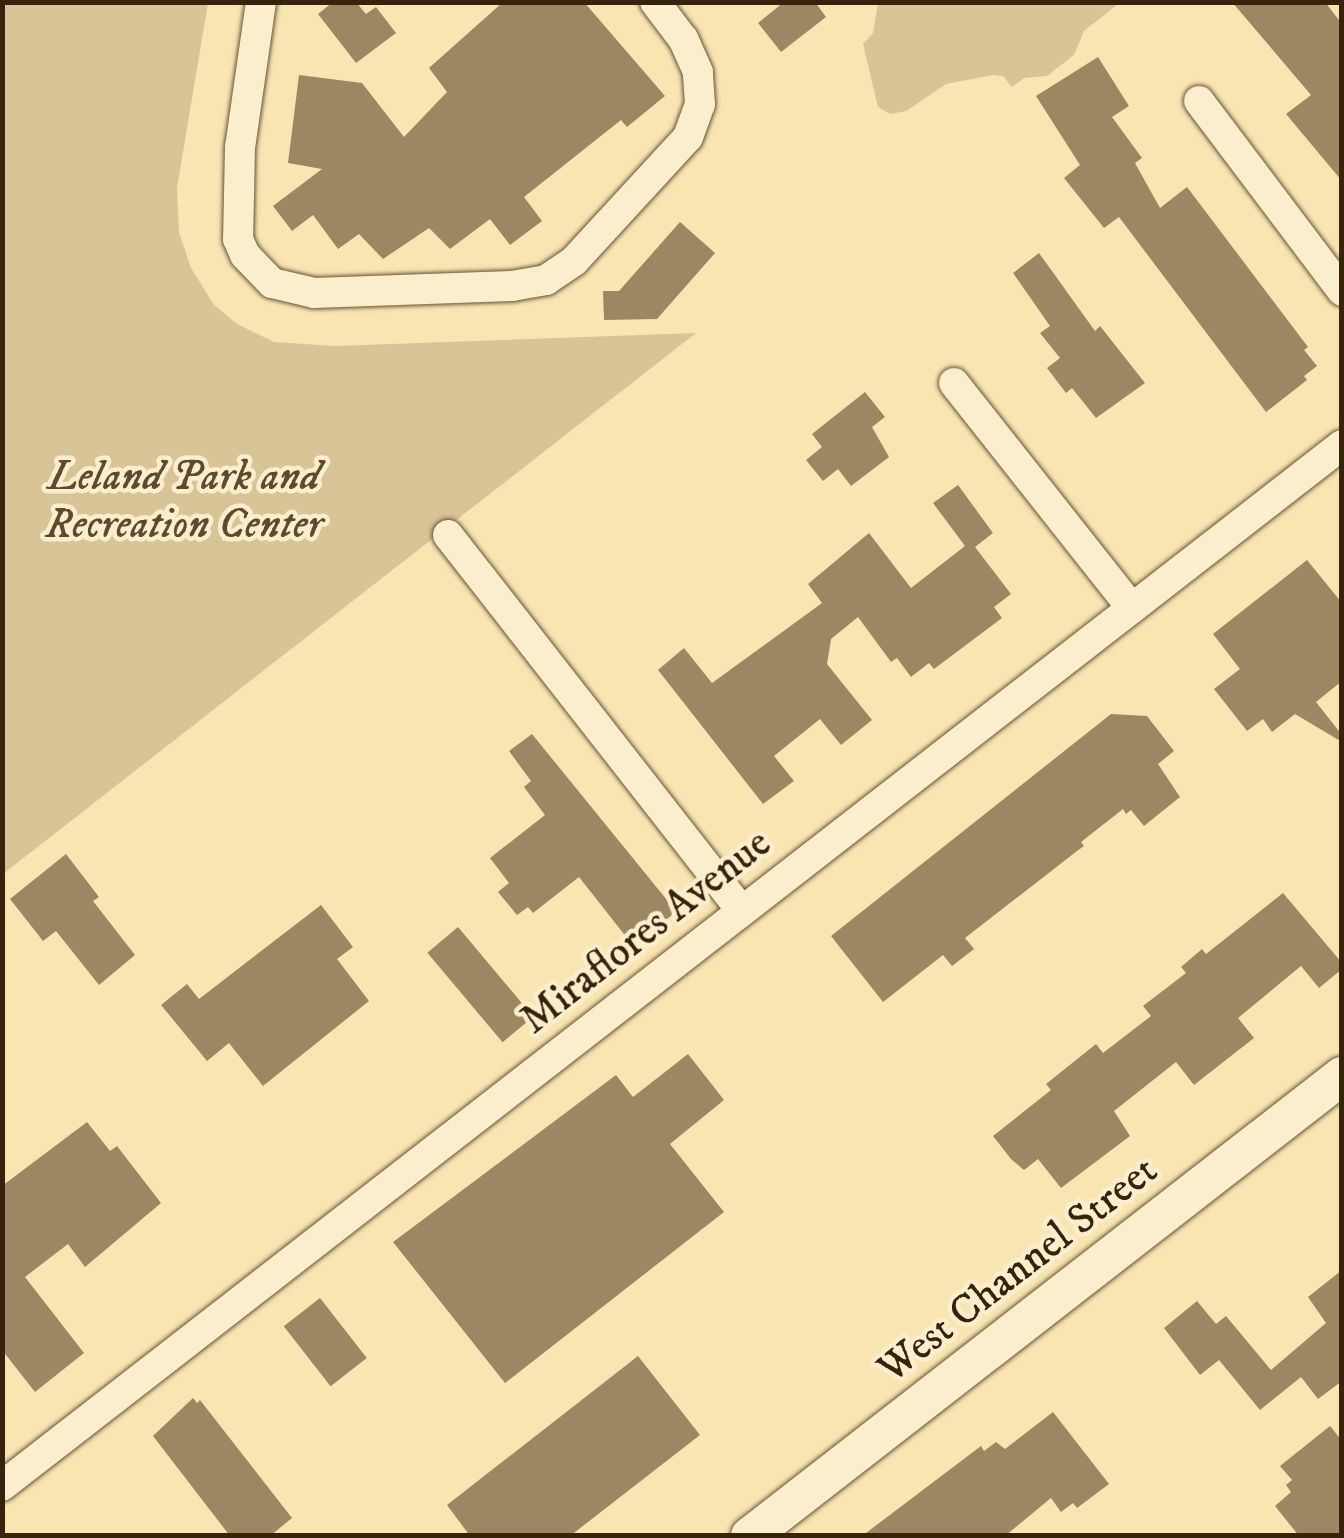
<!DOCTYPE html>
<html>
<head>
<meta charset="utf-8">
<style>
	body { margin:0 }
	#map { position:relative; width:1344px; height:1538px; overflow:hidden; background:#f9e5b2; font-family:"IM FELL DW Pica",serif }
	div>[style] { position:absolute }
	.green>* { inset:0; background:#d8c496 }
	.building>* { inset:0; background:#9c8762; transform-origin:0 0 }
	.roads { filter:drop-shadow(0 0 2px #685336) drop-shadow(0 0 2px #685336) }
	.minor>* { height:30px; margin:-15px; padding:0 15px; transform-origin:15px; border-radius:15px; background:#fbeecd }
	.tertiary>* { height:38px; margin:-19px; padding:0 19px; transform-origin:19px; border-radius:19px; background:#fbeecd }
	span { translate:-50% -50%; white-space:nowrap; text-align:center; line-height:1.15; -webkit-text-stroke:9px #fbeecd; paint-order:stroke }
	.park-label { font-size:42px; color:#5f4a2e; font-style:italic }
	.street-label { font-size:42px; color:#37220c }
	.frame { position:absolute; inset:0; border:5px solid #37220c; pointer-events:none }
</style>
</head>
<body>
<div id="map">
	<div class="green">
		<div style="clip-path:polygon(3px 3px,208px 3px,177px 188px,179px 232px,191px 268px,214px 305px,237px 324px,274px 342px,335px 346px,696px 333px,3px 874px)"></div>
		<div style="clip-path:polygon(878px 3px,878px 2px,1119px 3px,1084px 31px,1074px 55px,1047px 76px,1024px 78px,1012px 87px,1003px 76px,993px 75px,946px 84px,906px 111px,890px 114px,878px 107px,863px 44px,873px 33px)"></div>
	</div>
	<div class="building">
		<div style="clip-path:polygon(333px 2px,356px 2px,366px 14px,376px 7px,396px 33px,356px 63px,318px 14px)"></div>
		<div style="clip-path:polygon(503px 2px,584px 2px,665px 96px,627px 127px,621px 120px,524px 197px,542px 221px,510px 245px,490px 219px,450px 249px,429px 228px,383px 259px,359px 234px,338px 249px,313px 215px,292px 231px,273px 206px,322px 169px,288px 163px,299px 75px,362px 83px,404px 137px,447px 92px,429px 68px)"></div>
		<div style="clip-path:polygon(784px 2px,815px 2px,826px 17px,781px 52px,758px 23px)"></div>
		<div style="clip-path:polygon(1232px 2px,1325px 2px,1342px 24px,1342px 181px,1286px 114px,1311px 95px)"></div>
		<div style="clip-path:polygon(1098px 57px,1129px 106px,1112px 117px,1142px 158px,1135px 163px,1160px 208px,1187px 187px,1308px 347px,1304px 350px,1317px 366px,1304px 376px,1307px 380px,1266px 412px,1119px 217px,1104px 228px,1064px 178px,1080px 165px,1036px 96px)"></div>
		<div style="clip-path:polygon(680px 222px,715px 253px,657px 319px,604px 320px,603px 291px,619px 291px)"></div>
		<div style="clip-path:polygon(1039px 253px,1095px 331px,1100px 326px,1145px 383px,1096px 418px,1072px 388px,1066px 393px,1047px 368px,1060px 358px,1040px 333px,1050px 326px,1013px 273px)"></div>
		<div style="clip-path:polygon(865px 392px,885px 417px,872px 427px,889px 457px,851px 486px,838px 469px,823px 481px,806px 460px,822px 447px,812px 434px)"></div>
		<div style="clip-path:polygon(958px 485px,993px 533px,975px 547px,1011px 594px,994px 607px,1002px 618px,934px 669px,929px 663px,911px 677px,897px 658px,891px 662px,858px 617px,831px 639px,827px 664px,872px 720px,841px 745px,820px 719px,774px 756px,794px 781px,763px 804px,658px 670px,684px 648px,712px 683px,822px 603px,808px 584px,869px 533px,911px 588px,965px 546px,933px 503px)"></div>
		<div style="clip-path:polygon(1307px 560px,1342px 603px,1342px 681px,1316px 702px,1342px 735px,1342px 742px,1295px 714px,1272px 732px,1263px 719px,1247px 731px,1214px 689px,1240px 669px,1213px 634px)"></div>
		<div style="clip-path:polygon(1111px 714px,1147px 716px,1174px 751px,1158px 764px,1180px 797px,1144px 826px,1131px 810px,1126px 814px,1123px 809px,1081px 842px,1084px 846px,1077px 851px,965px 938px,974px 949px,952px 966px,943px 955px,883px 1002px,831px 936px)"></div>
		<div style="clip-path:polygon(532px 734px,671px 905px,672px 915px,636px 943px,631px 943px,579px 877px,533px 913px,528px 907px,517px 915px,498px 892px,509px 883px,490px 858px,545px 815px,524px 787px,531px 781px,509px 751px)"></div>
		<div style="clip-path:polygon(66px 854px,99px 897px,93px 901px,135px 955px,99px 985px,56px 931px,43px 941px,10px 899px)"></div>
		<div style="clip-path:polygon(1283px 893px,1342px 963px,1342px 969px,1319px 988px,1301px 966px,1238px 1018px,1254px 1038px,1194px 1085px,1176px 1062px,1114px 1111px,1130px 1136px,1061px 1188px,1038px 1159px,1024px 1170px,1011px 1159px,993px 1136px,1051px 1090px,1046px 1084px,1096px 1044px,1103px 1053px,1151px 1016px,1143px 1006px,1186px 973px,1181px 967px,1202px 949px,1206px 954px)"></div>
		<div style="clip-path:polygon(321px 905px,353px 947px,337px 959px,369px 1001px,263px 1086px,229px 1043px,207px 1061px,161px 1005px,187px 984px,199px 999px)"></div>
		<div style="left:458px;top:927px;width:117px;height:40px;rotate:50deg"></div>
		<div style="clip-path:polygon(688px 1054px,724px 1100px,670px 1144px,724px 1212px,505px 1383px,393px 1242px,616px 1075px,633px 1097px)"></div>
		<div style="clip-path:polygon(87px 1122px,110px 1151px,117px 1146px,161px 1203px,85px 1267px,68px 1244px,25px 1277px,84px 1353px,35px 1392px,2px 1350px,2px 1186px)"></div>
		<div style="clip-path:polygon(1342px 1270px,1342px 1381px,1318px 1399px,1301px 1377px,1260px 1410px,1219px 1360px,1200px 1375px,1164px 1328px,1197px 1301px,1216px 1324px,1226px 1316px,1271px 1370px,1326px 1323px,1308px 1297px)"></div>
		<div style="left:320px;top:1298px;width:76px;height:46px;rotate:52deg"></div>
		<div style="clip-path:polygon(638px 1356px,700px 1435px,570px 1536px,470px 1536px,447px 1505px)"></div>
		<div style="clip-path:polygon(193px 1398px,197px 1403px,200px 1400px,292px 1518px,270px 1536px,230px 1536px,153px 1436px)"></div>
		<div style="clip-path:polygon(1053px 1412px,1109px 1484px,1077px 1508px,1073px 1503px,1061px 1512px,1051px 1498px,1005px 1536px,862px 1536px,981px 1446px,984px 1451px,996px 1442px,1005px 1449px)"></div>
		<div style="clip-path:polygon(1330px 1426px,1342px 1441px,1342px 1536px,1299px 1536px,1275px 1506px,1291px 1492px,1286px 1485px,1292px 1480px,1280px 1466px)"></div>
	</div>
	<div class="roads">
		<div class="minor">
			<div style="left:261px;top:2px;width:147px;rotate:98.2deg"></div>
			<div style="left:240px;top:147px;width:92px;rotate:91.2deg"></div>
			<div style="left:238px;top:239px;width:17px;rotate:66deg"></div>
			<div style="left:245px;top:255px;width:39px;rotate:46deg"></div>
			<div style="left:272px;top:283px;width:43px;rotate:13.4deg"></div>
			<div style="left:314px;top:293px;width:198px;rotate:-2deg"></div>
			<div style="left:512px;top:286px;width:35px;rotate:-10deg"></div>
			<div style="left:546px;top:280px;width:34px;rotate:-34deg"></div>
			<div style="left:574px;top:261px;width:168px;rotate:-47.4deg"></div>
			<div style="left:688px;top:137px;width:35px;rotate:-70deg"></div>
			<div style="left:700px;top:104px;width:32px;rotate:-94deg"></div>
			<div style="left:698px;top:72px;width:36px;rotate:-114deg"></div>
			<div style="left:683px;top:39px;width:46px;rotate:-127.1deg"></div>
			<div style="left:1199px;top:101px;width:238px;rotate:53deg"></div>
			<div style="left:954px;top:383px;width:287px;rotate:51.7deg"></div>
			<div style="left:448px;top:535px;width:477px;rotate:52deg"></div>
			<div style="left:2px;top:1486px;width:1697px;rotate:-37.84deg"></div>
		</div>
		<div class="tertiary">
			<div style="left:750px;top:1536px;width:750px;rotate:-37.85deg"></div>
		</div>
	</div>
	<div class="park-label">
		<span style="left:184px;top:501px">Leland Park and<br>Recreation Center</span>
	</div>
	<div class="street-label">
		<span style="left:646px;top:932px;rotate:-38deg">Miraflores Avenue</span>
		<span style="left:1018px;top:1270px;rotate:-38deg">West Channel Street</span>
	</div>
	<div class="frame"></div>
</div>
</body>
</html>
